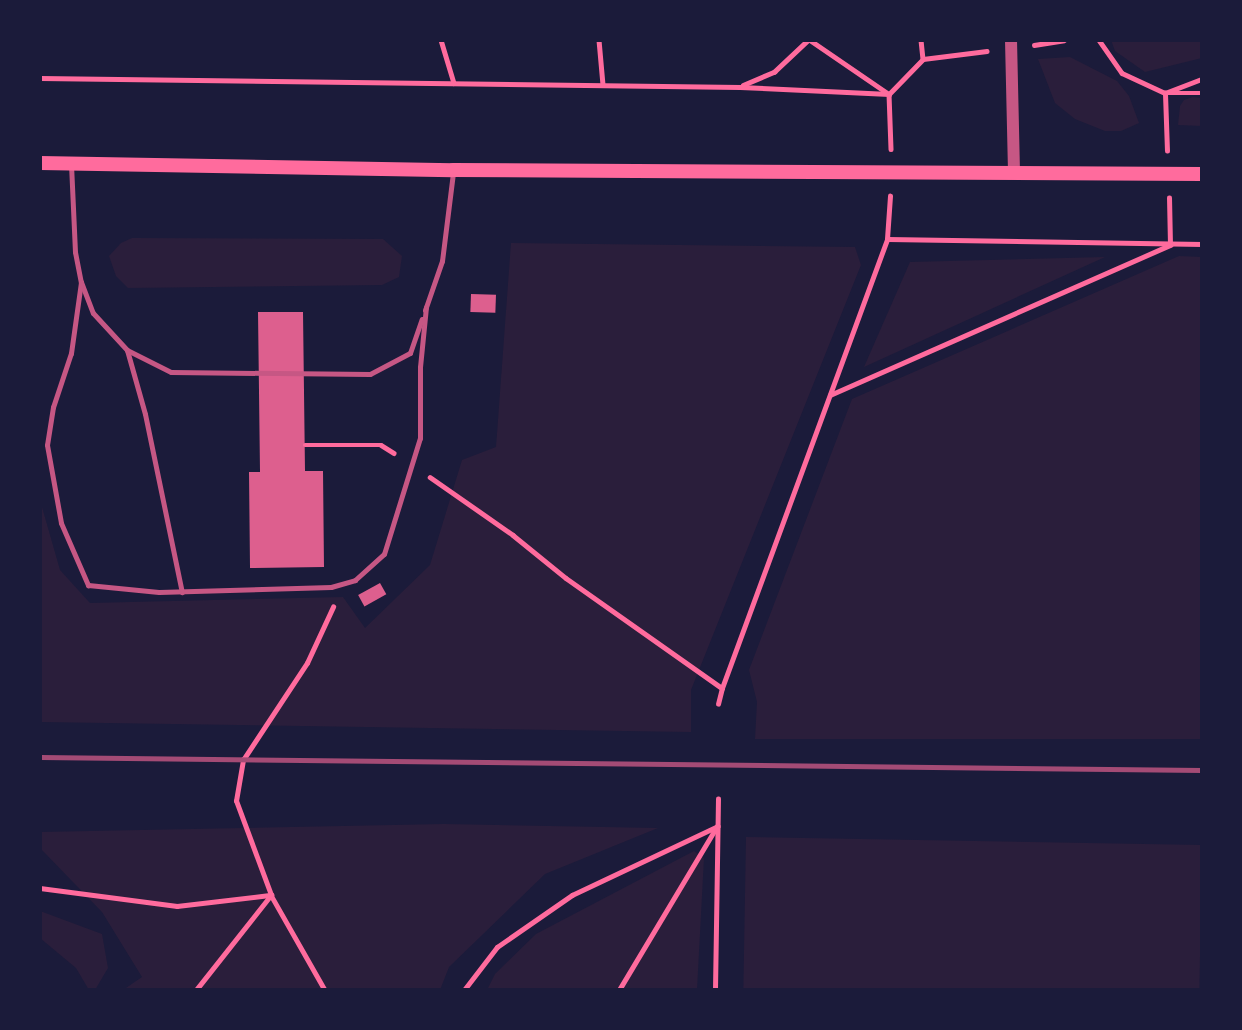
<!DOCTYPE html>
<html>
<head>
<meta charset="utf-8">
<style>
	body { margin:0 }
	#map { position:relative; width:1242px; height:1030px; overflow:hidden; background:#1b1b3a; font-family:"IBM Plex Sans",sans-serif }
	div>[style] { position:absolute }
	.green>* { inset:0; background:#2a1e3b; transform-origin:0 0 }
	.building>* { inset:0; background:#dd5f8e; transform-origin:0 0 }
	.path>* { height:4.5px; margin:-2.25px; padding:0 2.25px; transform-origin:2.25px; border-radius:2.25px; background:#ff6b9d }
	.service>* { height:5px; margin:-2.5px; padding:0 2.5px; transform-origin:2.5px; border-radius:2.5px; background:#c65784 }
	.tertiary>* { height:12px; margin:-6px; padding:0 6px; transform-origin:6px; border-radius:6px; background:#c65784 }
	.secondary>* { height:14px; margin:-7px; padding:0 7px; transform-origin:7px; border-radius:7px; background:#ff6b9d }
	.rail>* { height:5px; margin:-2.5px; padding:0 2.5px; transform-origin:2.5px; border-radius:2.5px; background:#a44b75 }
	span { translate:-50% -50%; white-space:nowrap; text-align:center; line-height:1.15; -webkit-text-stroke:7px #1b1b3a; paint-order:stroke }
	.frame { position:absolute; inset:0; border:42px solid #1b1b3a; pointer-events:none }
</style>
</head>
<body>
<div id="map">
	<div class="green">
		<div style="clip-path:polygon(1111px 40px,1202px 40px,1202px 58px,1145px 72px,1115px 51px)"></div>
		<div style="clip-path:polygon(1070px 57px,1117px 81px,1129px 96px,1139px 123px,1121px 131px,1105px 131px,1075px 119px,1055px 103px,1038px 59px)"></div>
		<div style="clip-path:polygon(1193px 97px,1202px 98px,1202px 126px,1178px 125px,1180px 106px,1184px 100px)"></div>
		<div style="clip-path:polygon(132px 238px,383px 239px,402px 256px,399px 277px,382px 285px,128px 288px,116px 276px,109px 256px,121px 243px)"></div>
		<div style="clip-path:polygon(511px 243px,855px 247px,861px 265px,691px 690px,691px 732px,40px 722px,40px 500px,60px 570px,90px 603px,343px 597px,365px 628px,430px 565px,462px 460px,496px 447px)"></div>
		<div style="clip-path:polygon(1179px 256px,1202px 257px,1202px 739px,755px 739px,757px 702px,749px 670px,852px 399px)"></div>
		<div style="clip-path:polygon(1105px 257px,864px 367px,910px 262px)"></div>
		<div style="clip-path:polygon(444px 824px,658px 828px,545px 874px,449px 967px,440px 990px,123px 990px,142px 977px,102px 912px,40px 848px,40px 832px)"></div>
		<div style="left:746px;top:837px;width:456px;height:153px;rotate:1deg"></div>
		<div style="clip-path:polygon(694px 851px,704px 858px,697px 990px,487px 990px,495px 974px,536px 934px)"></div>
		<div style="clip-path:polygon(40px 911px,102px 934px,108px 968px,95px 990px,89px 990px,76px 968px,40px 938px)"></div>
	</div>
	<div class="building">
		<div style="left:471px;top:294px;width:25px;height:18px;rotate:2deg"></div>
		<div style="clip-path:polygon(258px 312px,303px 312px,305px 471px,323px 471px,324px 567px,250px 568px,249px 472px,260px 472px)"></div>
		<div style="left:380px;top:583px;width:13px;height:25px;rotate:61deg"></div>
	</div>
	<div class="path">
		<div style="left:441px;top:40px;width:45px;rotate:73.2deg"></div>
		<div style="left:599px;top:40px;width:45px;rotate:84.9deg"></div>
		<div style="left:810px;top:40px;width:96px;rotate:34.4deg"></div>
		<div style="left:889px;top:94px;width:55px;rotate:87.9deg"></div>
		<div style="left:921px;top:40px;width:19px;rotate:84deg"></div>
		<div style="left:1099px;top:40px;width:40px;rotate:55.1deg"></div>
		<div style="left:1122px;top:73px;width:47px;rotate:24.9deg"></div>
		<div style="left:1165px;top:93px;width:37px"></div>
		<div style="left:1034px;top:45px;width:30px;rotate:-9deg"></div>
		<div style="left:40px;top:78px;width:700px;rotate:0.74deg"></div>
		<div style="left:740px;top:87px;width:149px;rotate:2.7deg"></div>
		<div style="left:889px;top:94px;width:49px;rotate:-45.8deg"></div>
		<div style="left:923px;top:59px;width:64px;rotate:-7.1deg"></div>
		<div style="left:743px;top:85px;width:34px;rotate:-23deg"></div>
		<div style="left:774px;top:72px;width:47px;rotate:-43.3deg"></div>
		<div style="left:1167px;top:151px;width:58px;rotate:-92deg"></div>
		<div style="left:1165px;top:93px;width:40px;rotate:-21deg"></div>
		<div style="left:888px;top:239px;width:314px;rotate:0.9deg"></div>
		<div style="left:830px;top:395px;width:372px;rotate:-23.8deg"></div>
		<div style="left:1170px;top:245px;width:47px;rotate:-91.2deg"></div>
		<div style="left:305px;top:445px;width:76px"></div>
		<div style="left:381px;top:445px;width:15px;rotate:32deg"></div>
		<div style="left:430px;top:477px;width:101px;rotate:34.9deg"></div>
		<div style="left:513px;top:535px;width:68px;rotate:39.1deg"></div>
		<div style="left:566px;top:578px;width:191px;rotate:35.2deg"></div>
		<div style="left:718px;top:704px;width:16px;rotate:-76deg"></div>
		<div style="left:722px;top:688px;width:478px;rotate:-69.8deg"></div>
		<div style="left:887px;top:239px;width:43px;rotate:-86deg"></div>
		<div style="left:40px;top:888px;width:138px;rotate:7.5deg"></div>
		<div style="left:177px;top:906px;width:95px;rotate:-6.7deg"></div>
		<div style="left:271px;top:895px;width:109px;rotate:60.4deg"></div>
		<div style="left:196px;top:990px;width:121px;rotate:-51.7deg"></div>
		<div style="left:271px;top:895px;width:100px;rotate:-110.4deg"></div>
		<div style="left:236px;top:801px;width:42px;rotate:-80.3deg"></div>
		<div style="left:243px;top:760px;width:116px;rotate:-56.6deg"></div>
		<div style="left:307px;top:663px;width:62px;rotate:-65.1deg"></div>
		<div style="left:464px;top:990px;width:54px;rotate:-52.5deg"></div>
		<div style="left:497px;top:947px;width:91px;rotate:-34.7deg"></div>
		<div style="left:572px;top:895px;width:161px;rotate:-25.3deg"></div>
		<div style="left:619px;top:990px;width:191px;rotate:-59.1deg"></div>
		<div style="left:715px;top:990px;width:191px;rotate:-89.1deg"></div>
	</div>
	<div class="service">
		<div style="left:71px;top:164px;width:88px;rotate:87.4deg"></div>
		<div style="left:75px;top:252px;width:31px;rotate:79deg"></div>
		<div style="left:81px;top:282px;width:33px;rotate:69deg"></div>
		<div style="left:93px;top:313px;width:50px;rotate:47.4deg"></div>
		<div style="left:127px;top:350px;width:49px;rotate:26.6deg"></div>
		<div style="left:171px;top:372px;width:199px;rotate:0.6deg"></div>
		<div style="left:370px;top:374px;width:45px;rotate:-27.7deg"></div>
		<div style="left:410px;top:353px;width:36px;rotate:-71deg"></div>
		<div style="left:81px;top:282px;width:72px;rotate:98deg"></div>
		<div style="left:71px;top:353px;width:57px;rotate:108.4deg"></div>
		<div style="left:53px;top:407px;width:38px;rotate:99deg"></div>
		<div style="left:47px;top:445px;width:79px;rotate:79.8deg"></div>
		<div style="left:61px;top:523px;width:68px;rotate:66.5deg"></div>
		<div style="left:88px;top:585px;width:71px;rotate:5.6deg"></div>
		<div style="left:159px;top:592px;width:172px;rotate:-1.7deg"></div>
		<div style="left:331px;top:587px;width:25px;rotate:-16deg"></div>
		<div style="left:355px;top:580px;width:39px;rotate:-42deg"></div>
		<div style="left:384px;top:554px;width:121px;rotate:-72.8deg"></div>
		<div style="left:420px;top:438px;width:71px;rotate:-90deg"></div>
		<div style="left:420px;top:367px;width:60px;rotate:-84.3deg"></div>
		<div style="left:425px;top:310px;width:52px;rotate:-70.9deg"></div>
		<div style="left:442px;top:261px;width:89px;rotate:-82.9deg"></div>
		<div style="left:127px;top:350px;width:66px;rotate:74.3deg"></div>
		<div style="left:145px;top:414px;width:182px;rotate:78.3deg"></div>
	</div>
	<div class="tertiary">
		<div style="left:1011px;top:40px;width:131px;rotate:88.7deg"></div>
	</div>
	<div class="secondary">
		<div style="left:40px;top:163px;width:413px;rotate:1deg"></div>
		<div style="left:453px;top:170px;width:749px;rotate:0.31deg"></div>
	</div>
	<div class="rail">
		<div style="left:40px;top:757px;width:1162px;rotate:0.64deg"></div>
	</div>
	<div class="frame"></div>
</div>
</body>
</html>
